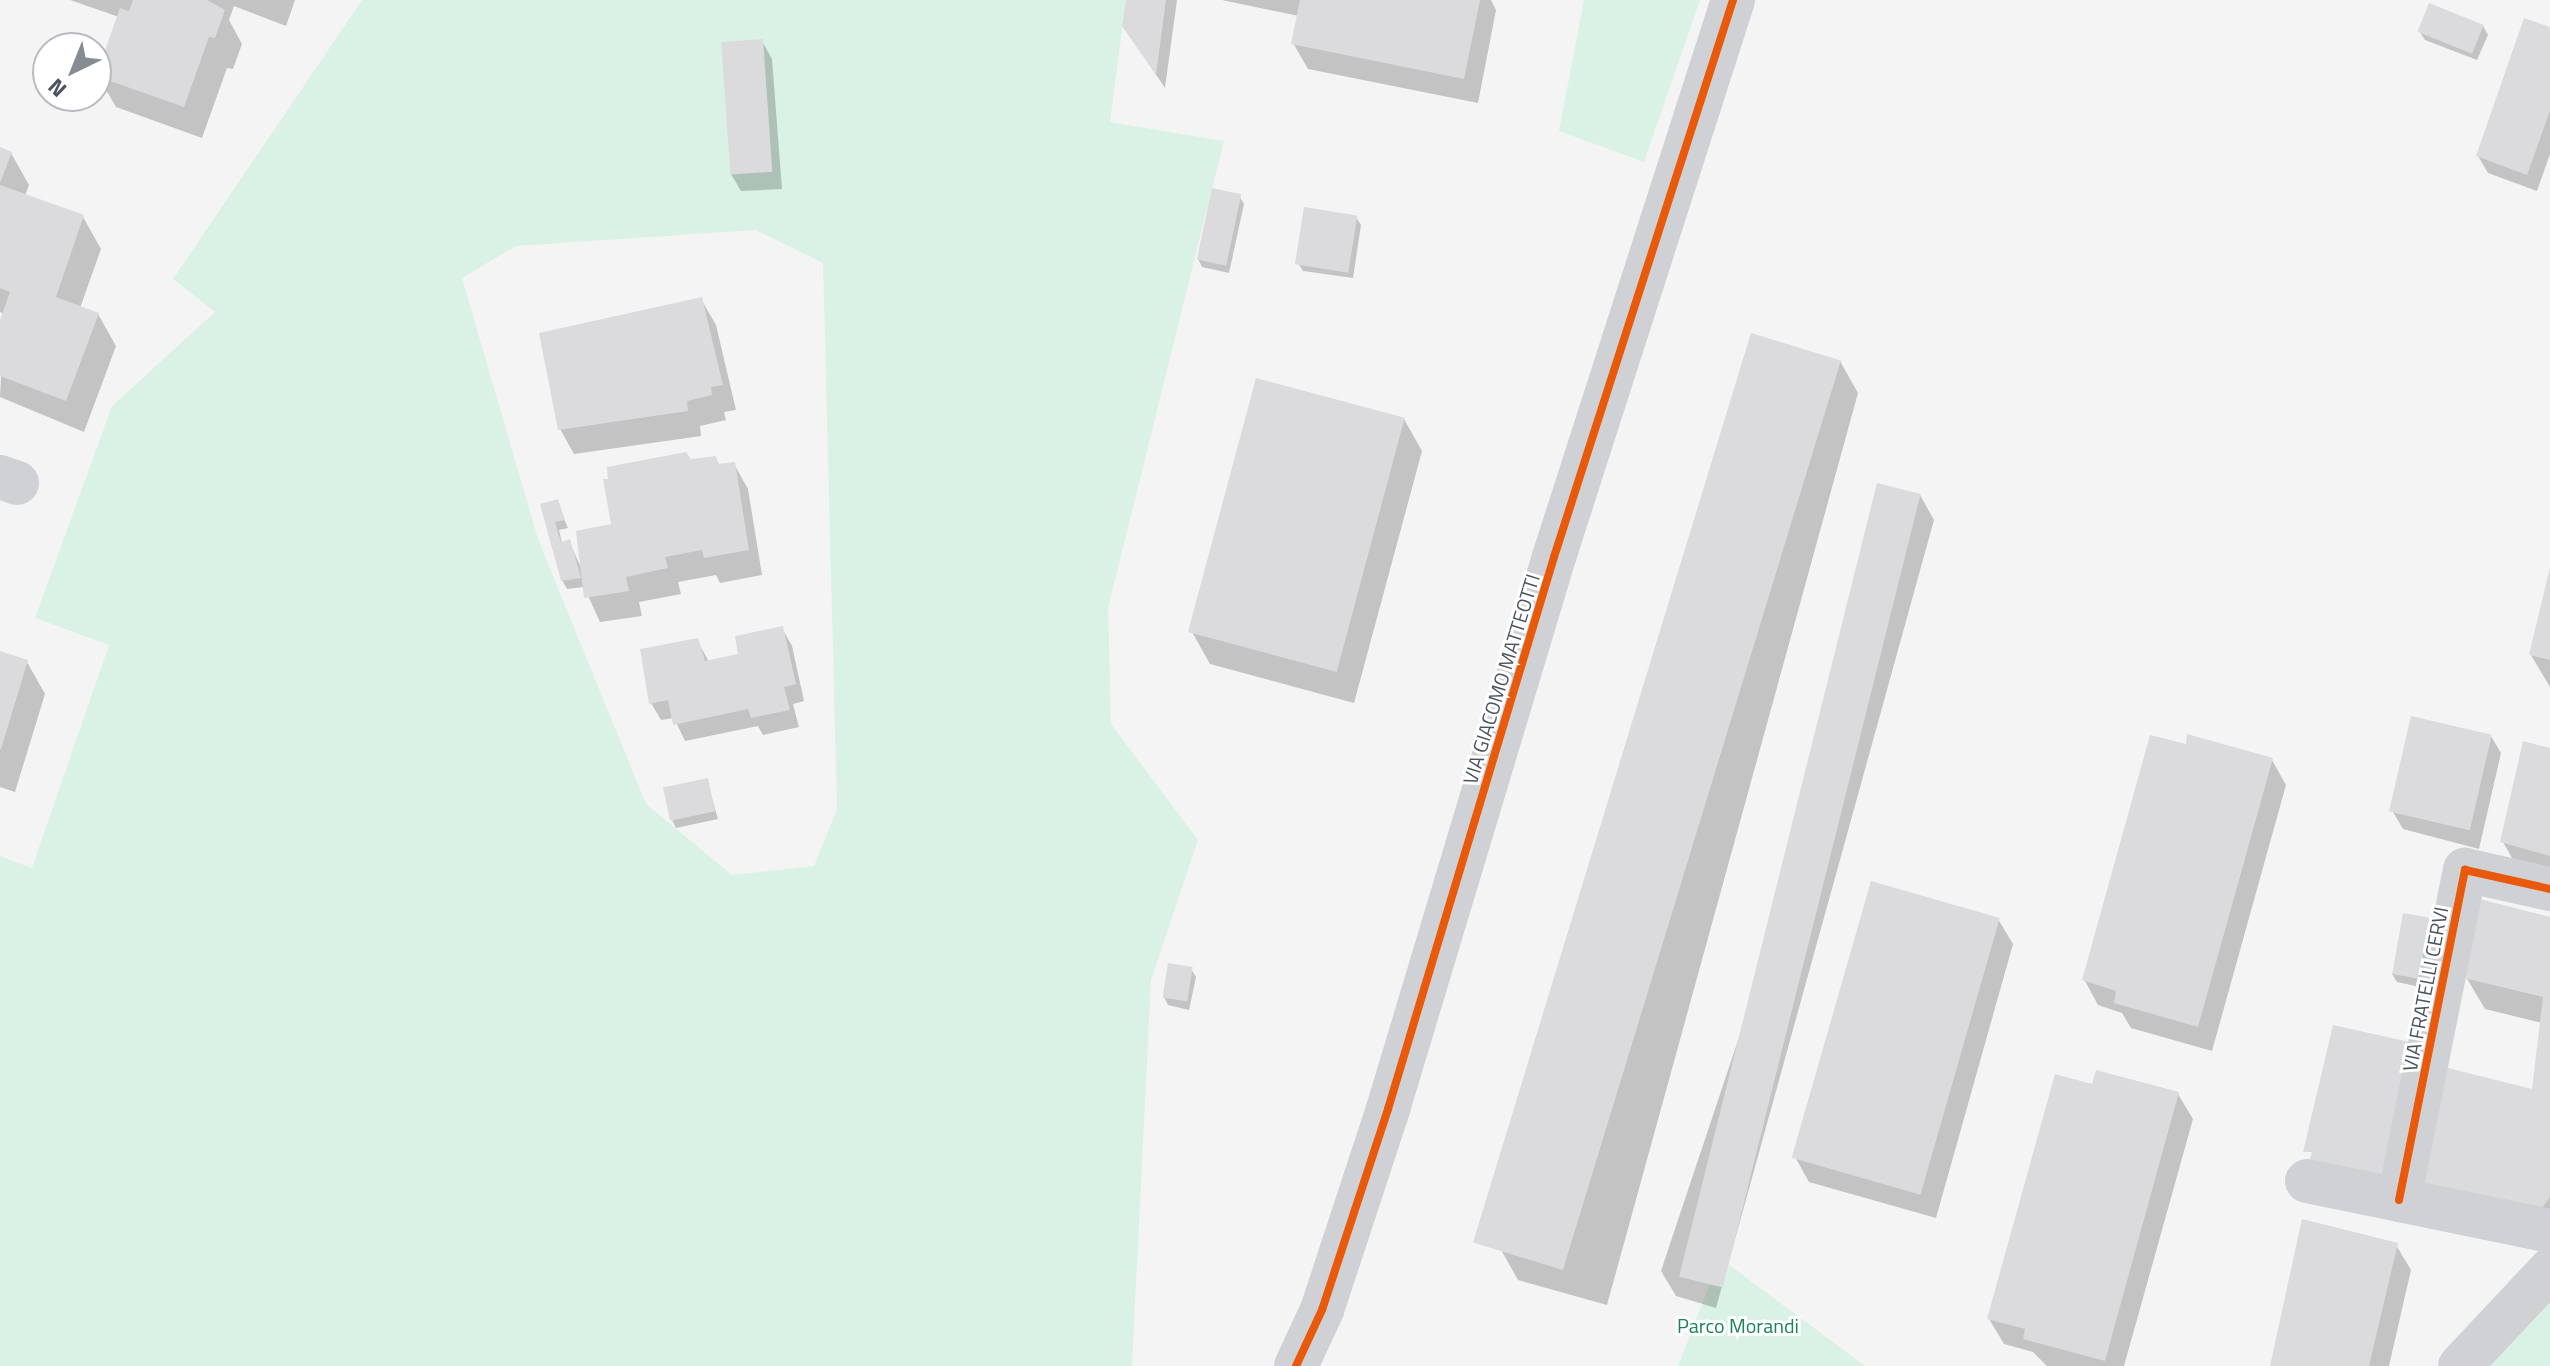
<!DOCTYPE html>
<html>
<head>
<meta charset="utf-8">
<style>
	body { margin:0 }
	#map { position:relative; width:2550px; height:1366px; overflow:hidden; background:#f4f4f4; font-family:"Titillium Web",sans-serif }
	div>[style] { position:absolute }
	.green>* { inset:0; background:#daf2e5 }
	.shadow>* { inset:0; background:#0003 }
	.building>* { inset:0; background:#dbdbdd; transform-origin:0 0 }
	.minor>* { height:44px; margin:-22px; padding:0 22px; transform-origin:22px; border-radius:22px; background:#cfd1d4 }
	.cycleway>* { height:8px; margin:-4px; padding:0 4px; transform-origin:4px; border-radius:4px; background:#e8590c }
	span { translate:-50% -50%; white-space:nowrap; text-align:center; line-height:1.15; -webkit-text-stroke:6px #fff; paint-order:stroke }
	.street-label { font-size:20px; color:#4a5460 }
	.park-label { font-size:20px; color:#1a8357 }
	.north { position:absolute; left:32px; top:32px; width:80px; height:80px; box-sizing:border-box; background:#fff; border:2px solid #b7bbbf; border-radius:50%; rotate:223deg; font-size:22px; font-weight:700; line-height:32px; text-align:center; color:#4a5460 }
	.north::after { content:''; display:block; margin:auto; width:28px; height:36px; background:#868c94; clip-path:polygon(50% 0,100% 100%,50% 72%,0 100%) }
</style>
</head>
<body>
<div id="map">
	<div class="green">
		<div style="clip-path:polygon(evenodd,362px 0,1126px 0,1110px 122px,1224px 141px,1108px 608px,1111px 724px,1198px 840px,1151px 980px,1132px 1366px,0 1366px,0 856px,32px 868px,109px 645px,35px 618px,112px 406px,215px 312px,173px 279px,362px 0,756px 230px,823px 263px,837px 809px,814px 866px,732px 875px,646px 804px,538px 539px,462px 278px,516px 246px,756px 230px)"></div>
		<div style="clip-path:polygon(1584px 0,1700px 0,1644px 162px,1559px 131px)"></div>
		<div style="clip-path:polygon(1720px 1258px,1865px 1366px,1678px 1366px)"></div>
		<div style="clip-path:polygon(2550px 1292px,2550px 1366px,2483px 1366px)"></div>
	</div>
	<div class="shadow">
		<div style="clip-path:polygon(70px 0,295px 0,286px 26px,234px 6px,229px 20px,242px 44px,233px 69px,227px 68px,202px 138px,116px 107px,98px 76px,119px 17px)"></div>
		<div style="clip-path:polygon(1128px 0,1177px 0,1165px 88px,1135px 43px)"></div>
		<div style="clip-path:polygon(1222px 0,1491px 0,1496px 10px,1478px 103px,1308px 69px,1293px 43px,1299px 16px)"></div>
		<div style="clip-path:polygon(2483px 26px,2488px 35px,2477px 60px,2425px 40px,2420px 32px)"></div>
		<div style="clip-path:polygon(2550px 29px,2550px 154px,2537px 191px,2488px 173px,2478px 156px)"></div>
		<div style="clip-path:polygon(762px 41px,772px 59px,782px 189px,741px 191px,731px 174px)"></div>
		<div style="clip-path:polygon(0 150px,11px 153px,29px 185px,25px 196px,83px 217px,101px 249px,80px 308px,98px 314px,116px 346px,84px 432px,0 397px,4px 314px,0 312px)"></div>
		<div style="clip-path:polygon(1239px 196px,1244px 204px,1229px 273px,1202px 267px,1198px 259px)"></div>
		<div style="clip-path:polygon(1356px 217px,1361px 225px,1353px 278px,1303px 271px,1298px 263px)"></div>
		<div style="clip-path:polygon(701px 299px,716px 325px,736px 410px,724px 412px,726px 420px,700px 426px,701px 436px,574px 454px,560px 429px)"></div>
		<div style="clip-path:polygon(1840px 361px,1858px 393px,1607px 1305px,1518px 1280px,1500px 1248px)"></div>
		<div style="clip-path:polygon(1404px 419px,1422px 451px,1354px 703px,1210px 664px,1192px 632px)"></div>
		<div style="clip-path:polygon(715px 458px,720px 466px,734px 464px,748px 489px,762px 575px,720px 583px,716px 575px,678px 582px,681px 594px,639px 602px,642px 616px,600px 622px,584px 587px,567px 589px,562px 580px,542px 505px,557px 502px,568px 528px,559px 530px,562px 543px,569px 541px,583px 572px,613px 525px,690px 462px)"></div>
		<div style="clip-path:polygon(1920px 495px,1934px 520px,1716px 1308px,1676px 1296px,1661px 1271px)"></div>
		<div style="clip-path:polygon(2550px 570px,2550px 687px,2531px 655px)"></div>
		<div style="clip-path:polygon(782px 628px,792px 646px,804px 701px,793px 704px,799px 727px,763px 735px,758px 726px,685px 741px,674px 718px,661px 720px,651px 703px,697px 640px,709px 662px,741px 655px)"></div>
		<div style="clip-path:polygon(0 653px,27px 662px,45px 694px,15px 792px,0 787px)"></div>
		<div style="clip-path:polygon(2491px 736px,2501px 753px,2479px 849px,2403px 829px,2393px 812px)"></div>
		<div style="clip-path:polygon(2550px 750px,2550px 882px,2521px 874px,2503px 842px)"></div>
		<div style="clip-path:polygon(2272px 760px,2286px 785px,2212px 1051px,2131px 1028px,2122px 1013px,2098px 1005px,2084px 979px)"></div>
		<div style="clip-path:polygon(707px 781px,718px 819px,676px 828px,672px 820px)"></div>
		<div style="clip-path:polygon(1998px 919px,2013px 944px,1936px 1218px,1809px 1182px,1795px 1157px)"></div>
		<div style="clip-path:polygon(2550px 919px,2550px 1240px,2512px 1231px,2542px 1023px,2485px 1009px,2466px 977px)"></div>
		<div style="clip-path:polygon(2429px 920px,2433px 928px,2420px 987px,2397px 982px,2392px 974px)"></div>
		<div style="clip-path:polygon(1191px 969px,1196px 977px,1189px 1010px,1168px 1005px,1164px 997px)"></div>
		<div style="clip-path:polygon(2094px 1087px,2178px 1094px,2193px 1119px,2124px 1366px,2047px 1366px,2033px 1352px,2004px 1344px,1989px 1319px)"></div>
		<div style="clip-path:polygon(2396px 1245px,2411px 1270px,2389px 1366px,2272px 1366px)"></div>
	</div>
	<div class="building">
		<div style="clip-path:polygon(133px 0,207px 0,225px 10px,215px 38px,209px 37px,184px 107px,96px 76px,120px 8px,129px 11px)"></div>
		<div style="clip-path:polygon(1126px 0,1166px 0,1156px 75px,1122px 26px)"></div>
		<div style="clip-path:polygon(1300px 0,1480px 0,1464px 79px,1291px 44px)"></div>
		<div style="left:2429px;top:3px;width:59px;height:31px;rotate:22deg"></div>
		<div style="clip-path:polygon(2524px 18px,2550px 27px,2550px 111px,2527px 175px,2476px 156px)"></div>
		<div style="left:763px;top:39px;width:133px;height:42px;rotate:86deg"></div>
		<div style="clip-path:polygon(0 147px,12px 152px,0 183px)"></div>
		<div style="clip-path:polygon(0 185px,84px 215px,56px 297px,99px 313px,66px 401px,0 376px,0 320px,10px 292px,0 288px)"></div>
		<div style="left:1212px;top:188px;width:30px;height:73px;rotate:12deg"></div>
		<div style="left:1304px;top:207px;width:54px;height:58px;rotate:9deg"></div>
		<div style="clip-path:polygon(702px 297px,723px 385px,711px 387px,712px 395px,687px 401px,688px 411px,558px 430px,539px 333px)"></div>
		<div style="left:1751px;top:333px;width:94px;height:951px;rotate:17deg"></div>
		<div style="left:1256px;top:378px;width:154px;height:263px;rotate:15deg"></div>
		<div style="clip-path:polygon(686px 452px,691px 459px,716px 456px,718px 464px,735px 462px,749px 550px,704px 558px,702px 550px,665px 557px,668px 568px,626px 577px,629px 591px,584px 598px,576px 531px,611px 524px,603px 479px,608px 479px,607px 467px)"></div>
		<div style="left:1877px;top:483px;width:45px;height:818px;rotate:14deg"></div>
		<div style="clip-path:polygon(558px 499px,565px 520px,555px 522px,561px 542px,570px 539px,581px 578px,561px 581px,540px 504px)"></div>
		<div style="clip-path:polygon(2550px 567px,2550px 660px,2529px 655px)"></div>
		<div style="clip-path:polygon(783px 626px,796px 684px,784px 687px,790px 710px,751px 718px,748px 709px,673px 725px,668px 700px,649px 704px,640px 649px,698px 638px,705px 661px,738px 654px,735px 636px)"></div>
		<div style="clip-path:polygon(0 651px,28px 660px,1px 749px,0 749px)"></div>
		<div style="left:2411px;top:716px;width:83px;height:98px;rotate:13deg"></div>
		<div style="clip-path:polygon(2187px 734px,2273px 758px,2198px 1027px,2114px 1003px,2116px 991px,2082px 980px,2150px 735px,2186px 744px)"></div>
		<div style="clip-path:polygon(2523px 741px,2550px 748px,2550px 856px,2500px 842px)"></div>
		<div style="left:708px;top:778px;width:34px;height:46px;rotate:78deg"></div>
		<div style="left:1871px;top:881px;width:134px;height:288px;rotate:16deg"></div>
		<div style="clip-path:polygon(2480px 899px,2550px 917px,2550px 1197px,2540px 1211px,2415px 1182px,2444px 1067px,2532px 1089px,2543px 997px,2464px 978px)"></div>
		<div style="left:2403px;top:913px;width:27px;height:62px;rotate:10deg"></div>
		<div style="left:1168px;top:963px;width:25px;height:35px;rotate:9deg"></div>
		<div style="clip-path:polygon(2333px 1025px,2414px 1043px,2381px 1180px,2309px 1163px,2312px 1152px,2303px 1152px)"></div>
		<div style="clip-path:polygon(2096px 1070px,2179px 1092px,2105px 1361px,2023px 1339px,2025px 1329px,1987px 1319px,2055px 1074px,2092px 1084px)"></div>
		<div style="clip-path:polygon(2302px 1219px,2398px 1243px,2369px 1366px,2270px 1366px)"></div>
	</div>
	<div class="minor">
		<div style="left:0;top:477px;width:18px;rotate:19deg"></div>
		<div style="left:2307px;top:1181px;width:248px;rotate:11.6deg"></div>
		<div style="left:2399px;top:1200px;width:337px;rotate:-78.7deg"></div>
		<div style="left:2465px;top:870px;width:87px;rotate:12.6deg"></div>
		<div style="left:1296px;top:1366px;width:62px;rotate:-65.1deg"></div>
		<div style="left:1322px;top:1310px;width:212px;rotate:-71.8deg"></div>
		<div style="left:1388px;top:1109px;width:576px;rotate:-73.26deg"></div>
		<div style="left:1554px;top:557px;width:585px;rotate:-72.18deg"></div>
		<div style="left:2460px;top:1366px;width:132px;rotate:-46.8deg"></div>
	</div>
	<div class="cycleway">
		<div style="left:2399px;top:1200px;width:337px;rotate:-78.7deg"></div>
		<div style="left:2465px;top:870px;width:87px;rotate:12.6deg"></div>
		<div style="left:1296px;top:1366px;width:62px;rotate:-65.1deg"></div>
		<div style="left:1322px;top:1310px;width:212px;rotate:-71.8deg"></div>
		<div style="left:1388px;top:1109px;width:576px;rotate:-73.26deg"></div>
		<div style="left:1554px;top:557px;width:585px;rotate:-72.18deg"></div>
	</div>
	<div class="street-label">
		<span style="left:1501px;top:679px;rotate:-73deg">VIA GIACOMO MATTEOTTI</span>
		<span style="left:2425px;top:989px;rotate:-79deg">VIA FRATELLI CERVI</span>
	</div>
	<div class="park-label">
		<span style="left:1738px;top:1325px">Parco Morandi</span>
	</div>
	<div class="north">N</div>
</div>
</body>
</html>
